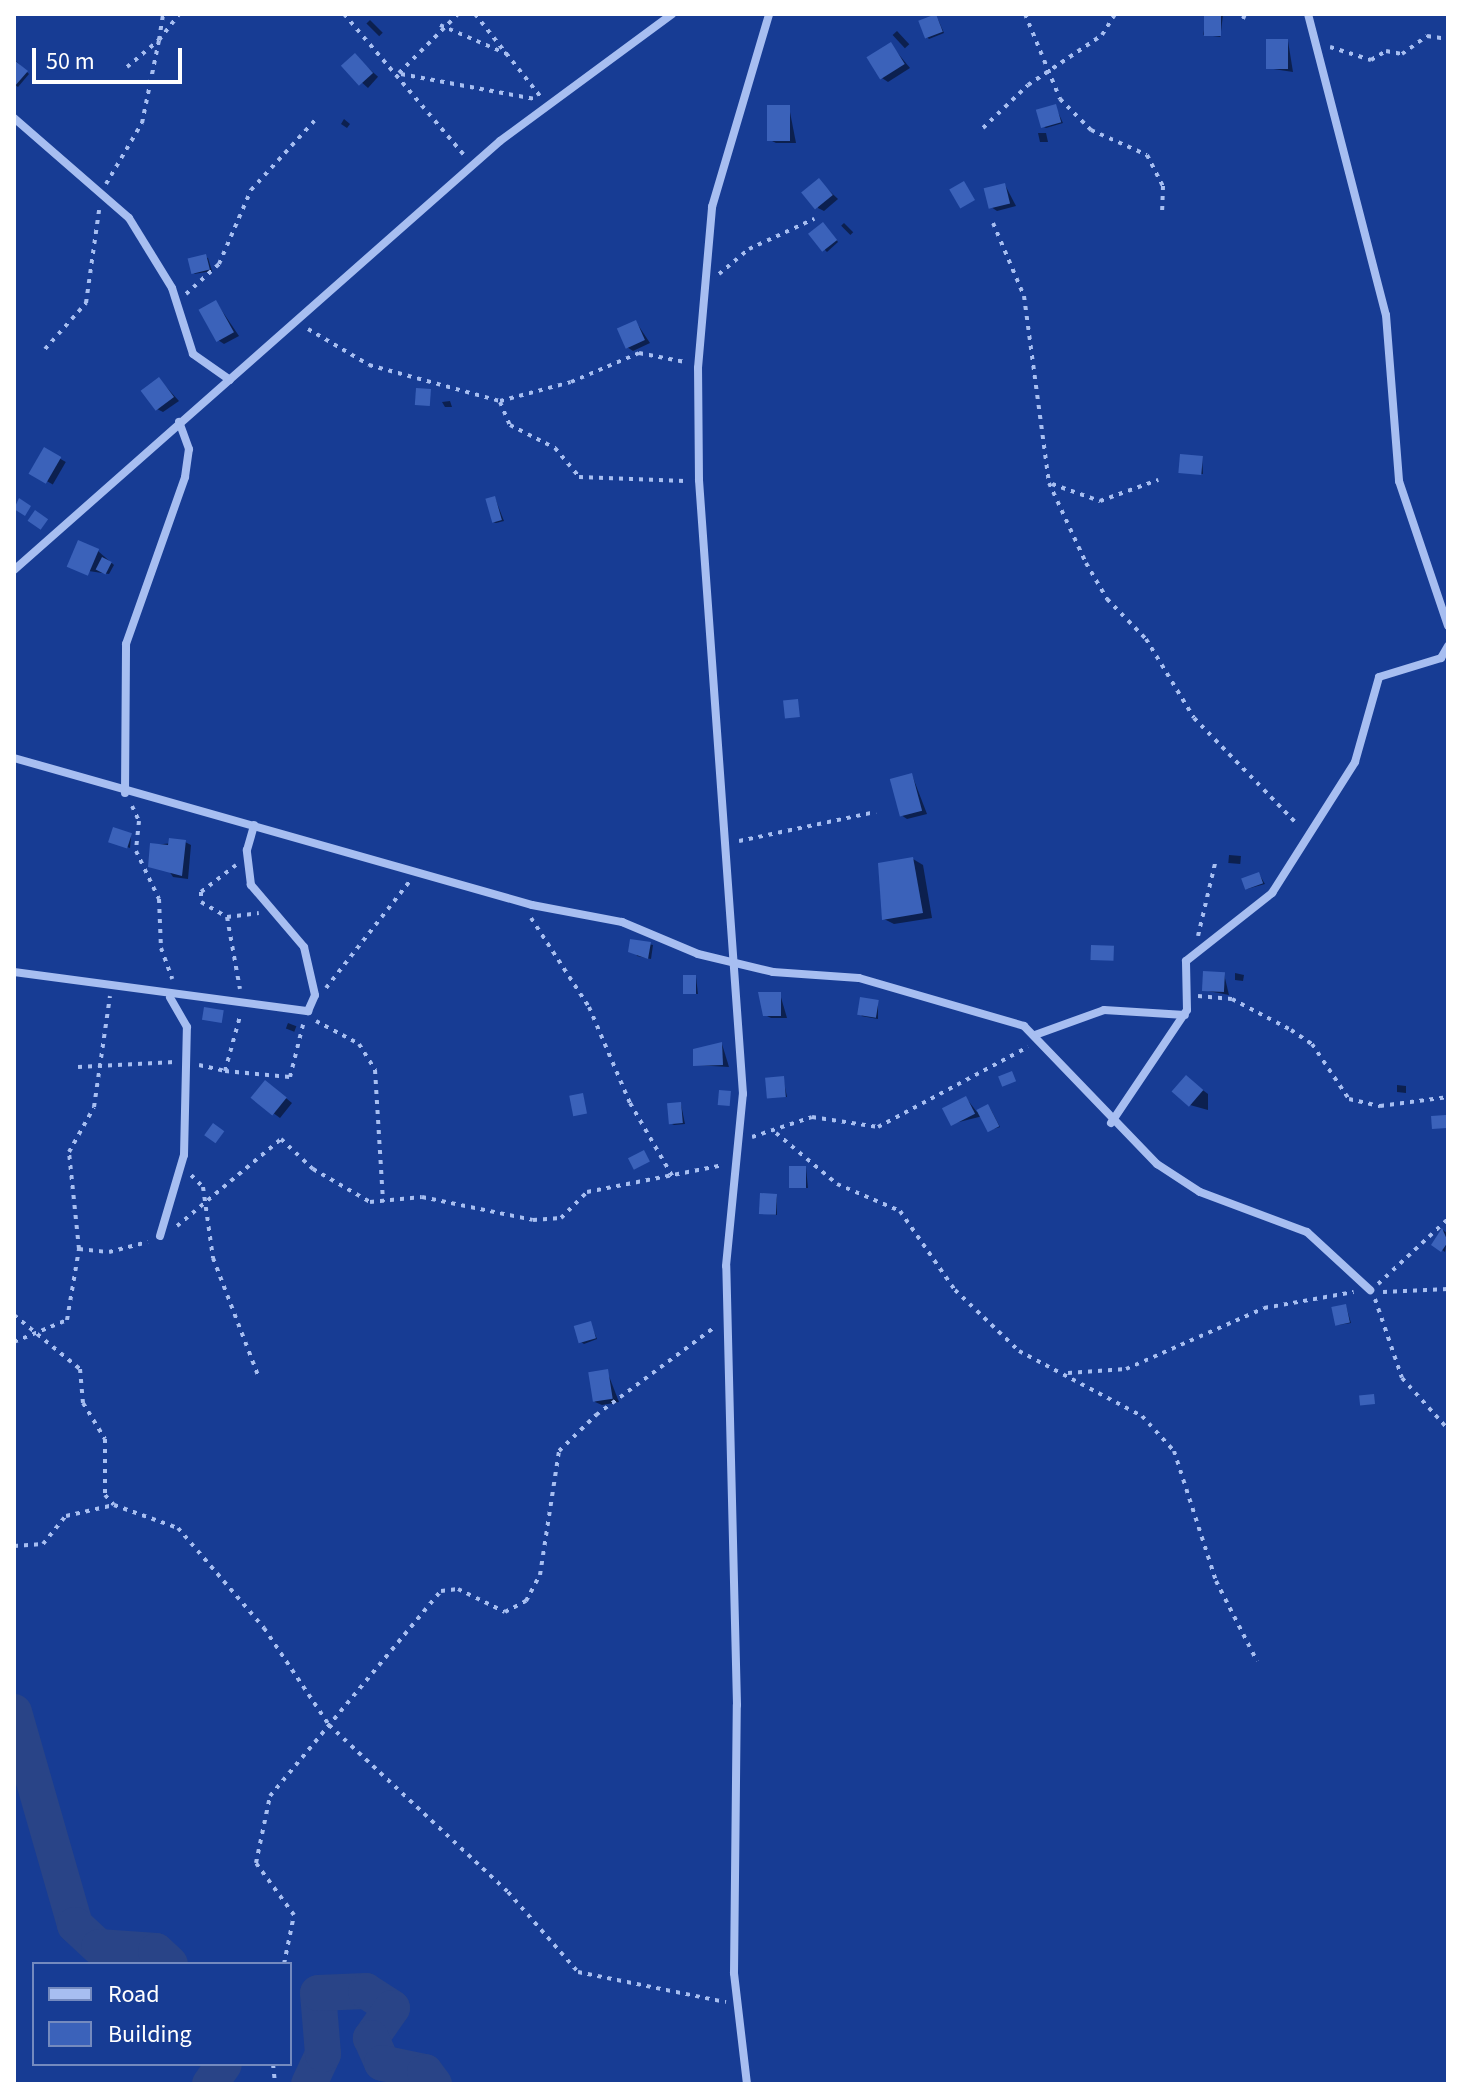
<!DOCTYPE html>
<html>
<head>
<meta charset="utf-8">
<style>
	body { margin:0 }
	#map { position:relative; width:1462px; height:2098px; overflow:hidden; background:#173c94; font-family:"Source Sans 3",sans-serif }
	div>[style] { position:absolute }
	.shadow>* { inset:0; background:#0007; transform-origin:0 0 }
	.river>* { height:36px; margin:-18px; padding:0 18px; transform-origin:18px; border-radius:18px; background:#294487 }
	.building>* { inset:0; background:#3b62ba; transform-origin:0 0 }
	.path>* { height:4px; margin-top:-2px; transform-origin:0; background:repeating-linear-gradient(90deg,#a7bef1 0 4px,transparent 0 10px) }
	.minor>* { height:8px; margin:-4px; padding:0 4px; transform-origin:4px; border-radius:4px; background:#a7bef1 }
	span { translate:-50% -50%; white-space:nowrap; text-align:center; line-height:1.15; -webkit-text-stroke:8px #173c94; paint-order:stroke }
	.frame { position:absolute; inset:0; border:16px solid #fff; pointer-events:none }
	.legend { position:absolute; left:32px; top:1962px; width:260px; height:104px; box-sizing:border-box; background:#173c94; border:2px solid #748abf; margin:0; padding:10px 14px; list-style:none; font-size:24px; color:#fff }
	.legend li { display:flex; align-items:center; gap:16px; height:40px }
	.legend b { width:40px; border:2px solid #748abf }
	.scale { position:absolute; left:32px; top:48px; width:150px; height:36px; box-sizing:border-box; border:4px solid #fff; border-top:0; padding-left:10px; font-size:24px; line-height:28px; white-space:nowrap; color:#fff; -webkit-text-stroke:6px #173c94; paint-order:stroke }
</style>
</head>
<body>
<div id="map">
	<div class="shadow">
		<div style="left:1206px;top:14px;width:17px;height:21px;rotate:7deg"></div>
		<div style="clip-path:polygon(936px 15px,944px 33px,929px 39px,927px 37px)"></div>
		<div style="left:370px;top:20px;width:18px;height:5px;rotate:45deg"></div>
		<div style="left:897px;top:31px;width:18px;height:6px;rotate:47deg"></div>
		<div style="clip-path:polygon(1288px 41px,1293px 72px,1267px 68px)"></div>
		<div style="clip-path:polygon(891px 45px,910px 68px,888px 82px,882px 78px)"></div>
		<div style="left:355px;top:56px;width:31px;height:15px;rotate:42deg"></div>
		<div style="clip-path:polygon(16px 61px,29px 74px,18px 87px,14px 84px)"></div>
		<div style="clip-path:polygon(1055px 106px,1063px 123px,1046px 128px,1044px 127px)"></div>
		<div style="clip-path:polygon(789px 107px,796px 143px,776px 143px,770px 140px)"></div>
		<div style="clip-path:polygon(344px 119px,350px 124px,347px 128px,341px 124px)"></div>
		<div style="clip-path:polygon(1038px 133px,1046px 133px,1048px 142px,1040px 142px)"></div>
		<div style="clip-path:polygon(819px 181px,838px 199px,824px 211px,818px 208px)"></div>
		<div style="clip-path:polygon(1005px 185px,1016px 206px,997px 211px,991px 207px)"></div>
		<div style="left:844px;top:223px;width:13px;height:4px;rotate:45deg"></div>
		<div style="clip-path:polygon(825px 226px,838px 242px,827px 252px,825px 250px)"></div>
		<div style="clip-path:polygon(208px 258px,212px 271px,194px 274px,205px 257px)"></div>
		<div style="clip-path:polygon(216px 302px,239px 336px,224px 344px,218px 340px)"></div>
		<div style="clip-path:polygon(636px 322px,650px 343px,633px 351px,627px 347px)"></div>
		<div style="clip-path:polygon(159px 379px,179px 401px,163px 412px,157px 409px)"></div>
		<div style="clip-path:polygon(442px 402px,450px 401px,452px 407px,445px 407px)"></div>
		<div style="left:45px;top:450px;width:24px;height:26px;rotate:30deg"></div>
		<div style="clip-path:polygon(1202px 458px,1203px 474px,1180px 472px)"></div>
		<div style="clip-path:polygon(495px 498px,504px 521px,496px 523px,493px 522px)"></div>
		<div style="clip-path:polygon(98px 551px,114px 565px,109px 574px,75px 569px)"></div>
		<div style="clip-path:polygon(912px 775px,927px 814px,907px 819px,901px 815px)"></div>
		<div style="clip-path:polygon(131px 835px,130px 848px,112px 842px)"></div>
		<div style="clip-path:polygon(185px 842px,191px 845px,188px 879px,173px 877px,152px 845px)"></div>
		<div style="left:1229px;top:855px;width:12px;height:8px;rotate:5deg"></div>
		<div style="clip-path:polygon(913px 859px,923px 865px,932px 918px,894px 924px,884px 919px)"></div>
		<div style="clip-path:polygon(1259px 874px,1265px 884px,1247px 889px)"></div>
		<div style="clip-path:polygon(633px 941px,653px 945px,651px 959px,637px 956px)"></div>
		<div style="clip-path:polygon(1235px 973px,1244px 975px,1243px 981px,1235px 980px)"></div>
		<div style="clip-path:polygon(1224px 974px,1229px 995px,1203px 990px)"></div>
		<div style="clip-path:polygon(696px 977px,698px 994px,685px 993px)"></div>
		<div style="clip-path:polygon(780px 994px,787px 1018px,771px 1018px,765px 1015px)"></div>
		<div style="clip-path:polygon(878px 1002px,878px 1019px,861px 1016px)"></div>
		<div style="left:288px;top:1023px;width:9px;height:6px;rotate:21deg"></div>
		<div style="clip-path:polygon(722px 1044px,729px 1067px,695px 1065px)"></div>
		<div style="clip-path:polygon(783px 1078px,787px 1097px,769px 1097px)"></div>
		<div style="clip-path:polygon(1192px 1082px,1208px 1094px,1208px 1110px,1190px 1105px)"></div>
		<div style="clip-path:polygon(1397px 1085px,1406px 1086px,1406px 1093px,1397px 1092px)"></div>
		<div style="clip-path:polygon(271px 1086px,292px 1103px,280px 1118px,253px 1098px)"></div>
		<div style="clip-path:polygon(966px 1098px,977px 1112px,990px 1108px,1000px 1127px,990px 1130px,983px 1116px,951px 1124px)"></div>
		<div style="clip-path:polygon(681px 1104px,685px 1124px,674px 1125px,672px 1124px)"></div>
		<div style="clip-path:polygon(806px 1168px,808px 1188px,791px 1187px)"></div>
		<div style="clip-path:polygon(777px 1196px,777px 1215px,760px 1213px)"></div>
		<div style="clip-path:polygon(1443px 1230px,1448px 1234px,1445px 1252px,1434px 1244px)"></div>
		<div style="clip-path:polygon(1346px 1306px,1351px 1323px,1338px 1325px,1336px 1324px)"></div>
		<div style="clip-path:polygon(590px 1323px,597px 1339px,584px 1344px,581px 1342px)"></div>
		<div style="clip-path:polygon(607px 1371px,619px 1402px,602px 1405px,595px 1402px)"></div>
	</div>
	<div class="river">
		<div style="left:14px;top:1712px;width:222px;rotate:74deg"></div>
		<div style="left:75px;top:1925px;width:33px;rotate:43deg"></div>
		<div style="left:99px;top:1947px;width:57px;rotate:4deg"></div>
		<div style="left:156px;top:1951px;width:19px;rotate:43deg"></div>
		<div style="left:210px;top:2084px;width:24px;rotate:-55deg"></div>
		<div style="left:309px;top:2084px;width:33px;rotate:-65deg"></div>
		<div style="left:323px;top:2054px;width:61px;rotate:-94.7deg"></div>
		<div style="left:318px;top:1993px;width:48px;rotate:-2.4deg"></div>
		<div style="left:366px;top:1991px;width:31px;rotate:33deg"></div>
		<div style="left:392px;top:2008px;width:37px;rotate:125deg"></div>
		<div style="left:371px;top:2038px;width:27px;rotate:66deg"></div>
		<div style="left:382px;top:2063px;width:44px;rotate:11.8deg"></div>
		<div style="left:425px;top:2072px;width:15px;rotate:53deg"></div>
	</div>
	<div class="building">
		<div style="left:936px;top:14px;width:19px;height:19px;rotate:69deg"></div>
		<div style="left:1204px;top:14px;width:17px;height:22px"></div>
		<div style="left:1266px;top:39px;width:22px;height:30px"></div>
		<div style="left:891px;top:42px;width:26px;height:29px;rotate:58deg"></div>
		<div style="left:355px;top:53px;width:27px;height:19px;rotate:48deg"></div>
		<div style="clip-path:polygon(14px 60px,28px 71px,14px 87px)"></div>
		<div style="left:1056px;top:104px;width:19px;height:21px;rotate:74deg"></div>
		<div style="left:767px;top:105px;width:23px;height:36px"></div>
		<div style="left:819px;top:178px;width:22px;height:23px;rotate:51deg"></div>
		<div style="left:964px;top:181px;width:22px;height:17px;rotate:60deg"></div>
		<div style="left:1005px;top:183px;width:21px;height:22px;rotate:76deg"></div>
		<div style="left:823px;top:222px;width:23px;height:19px;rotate:52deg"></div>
		<div style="left:206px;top:254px;width:16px;height:19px;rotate:76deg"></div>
		<div style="left:216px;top:300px;width:37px;height:20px;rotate:61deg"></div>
		<div style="left:636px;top:320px;width:22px;height:21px;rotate:66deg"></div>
		<div style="left:159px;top:377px;width:25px;height:23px;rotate:53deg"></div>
		<div style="left:416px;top:388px;width:15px;height:17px;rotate:4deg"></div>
		<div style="left:44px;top:447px;width:20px;height:31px;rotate:30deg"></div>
		<div style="left:1180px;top:454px;width:23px;height:19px;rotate:5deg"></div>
		<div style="left:495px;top:496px;width:25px;height:10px;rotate:74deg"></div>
		<div style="clip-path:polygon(19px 498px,31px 506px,25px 516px,14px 509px)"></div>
		<div style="left:35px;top:510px;width:16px;height:13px;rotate:35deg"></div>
		<div style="left:78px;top:540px;width:23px;height:29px;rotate:23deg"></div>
		<div style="left:102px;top:557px;width:11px;height:14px;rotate:27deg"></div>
		<div style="left:798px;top:699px;width:18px;height:15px;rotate:84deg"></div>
		<div style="left:912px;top:773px;width:39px;height:23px;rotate:75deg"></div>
		<div style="left:113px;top:827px;width:20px;height:16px;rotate:18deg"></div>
		<div style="clip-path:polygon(169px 838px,186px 840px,182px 876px,148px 867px,150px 843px,168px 845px)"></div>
		<div style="clip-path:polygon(913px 857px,923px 913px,882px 920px,878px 863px)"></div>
		<div style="left:1259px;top:872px;width:12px;height:19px;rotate:70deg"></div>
		<div style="clip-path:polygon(630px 939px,651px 942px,648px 959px,628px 952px)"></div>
		<div style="left:1091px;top:945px;width:23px;height:15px;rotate:2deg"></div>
		<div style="left:1203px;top:971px;width:22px;height:20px;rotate:3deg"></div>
		<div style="left:683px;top:975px;width:13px;height:19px"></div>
		<div style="clip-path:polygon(758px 992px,781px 992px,781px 1016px,763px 1016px)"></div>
		<div style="left:860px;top:997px;width:19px;height:18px;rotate:9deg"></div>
		<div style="left:204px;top:1007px;width:20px;height:13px;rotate:9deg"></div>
		<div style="clip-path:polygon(722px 1042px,723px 1065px,693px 1066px,693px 1049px)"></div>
		<div style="left:1012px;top:1071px;width:11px;height:15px;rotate:68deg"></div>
		<div style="left:1186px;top:1075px;width:23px;height:22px;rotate:41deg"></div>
		<div style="left:784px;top:1076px;width:21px;height:19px;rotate:85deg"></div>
		<div style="left:265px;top:1080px;width:28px;height:23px;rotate:39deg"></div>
		<div style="left:719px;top:1090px;width:12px;height:15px;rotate:5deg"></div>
		<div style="left:583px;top:1093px;width:21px;height:14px;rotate:79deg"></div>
		<div style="left:966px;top:1096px;width:20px;height:27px;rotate:63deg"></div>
		<div style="left:681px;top:1102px;width:21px;height:14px;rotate:85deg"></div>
		<div style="left:988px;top:1104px;width:25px;height:13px;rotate:63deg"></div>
		<div style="left:1446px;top:1115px;width:13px;height:15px;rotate:86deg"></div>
		<div style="left:213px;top:1123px;width:14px;height:15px;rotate:36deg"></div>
		<div style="left:644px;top:1150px;width:13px;height:18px;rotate:63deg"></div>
		<div style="left:789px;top:1166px;width:17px;height:22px"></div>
		<div style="left:760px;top:1193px;width:17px;height:21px;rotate:3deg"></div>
		<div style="clip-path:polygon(1442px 1228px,1448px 1242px,1441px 1252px,1431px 1245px)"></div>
		<div style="left:1346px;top:1304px;width:19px;height:15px;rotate:78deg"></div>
		<div style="left:591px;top:1321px;width:18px;height:18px;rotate:74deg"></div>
		<div style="left:608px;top:1369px;width:30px;height:20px;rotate:81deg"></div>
		<div style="left:1374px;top:1394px;width:10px;height:15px;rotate:84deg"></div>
	</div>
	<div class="path">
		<div style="left:344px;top:14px;width:185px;rotate:49.6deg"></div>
		<div style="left:475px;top:14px;width:105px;rotate:51.6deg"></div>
		<div style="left:1025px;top:14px;width:92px;rotate:67.6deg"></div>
		<div style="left:1060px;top:99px;width:44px;rotate:45deg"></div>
		<div style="left:1091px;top:130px;width:61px;rotate:24.1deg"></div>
		<div style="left:1147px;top:155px;width:35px;rotate:63deg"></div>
		<div style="left:1163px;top:186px;width:29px;rotate:92deg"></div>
		<div style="left:1243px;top:19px;width:5px;rotate:-68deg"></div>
		<div style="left:440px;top:25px;width:73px;rotate:23.4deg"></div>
		<div style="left:1330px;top:47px;width:43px;rotate:17.6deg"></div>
		<div style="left:1371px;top:60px;width:17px;rotate:-31deg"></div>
		<div style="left:1386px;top:51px;width:16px;rotate:11deg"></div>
		<div style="left:1402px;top:54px;width:31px;rotate:-36deg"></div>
		<div style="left:1427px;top:36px;width:21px;rotate:8deg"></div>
		<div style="left:127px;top:67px;width:42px;rotate:-40.2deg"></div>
		<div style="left:159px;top:40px;width:26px;rotate:-81deg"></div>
		<div style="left:399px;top:73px;width:83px;rotate:-45deg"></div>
		<div style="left:401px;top:74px;width:135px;rotate:10.6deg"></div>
		<div style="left:983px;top:128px;width:62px;rotate:-43.7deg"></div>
		<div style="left:1028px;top:85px;width:89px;rotate:-34deg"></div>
		<div style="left:1102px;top:35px;width:25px;rotate:-58deg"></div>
		<div style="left:106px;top:184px;width:71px;rotate:-59.5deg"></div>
		<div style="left:142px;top:123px;width:85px;rotate:-78.4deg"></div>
		<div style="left:159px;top:40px;width:33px;rotate:-52deg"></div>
		<div style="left:993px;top:223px;width:79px;rotate:67deg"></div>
		<div style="left:1024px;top:296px;width:189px;rotate:82.4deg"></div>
		<div style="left:1049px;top:483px;width:88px;rotate:65.2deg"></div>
		<div style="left:1086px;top:563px;width:42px;rotate:59.7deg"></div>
		<div style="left:1107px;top:599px;width:56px;rotate:45.7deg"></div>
		<div style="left:1146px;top:639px;width:92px;rotate:58.7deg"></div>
		<div style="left:1194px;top:718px;width:149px;rotate:45.8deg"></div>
		<div style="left:719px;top:274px;width:39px;rotate:-40deg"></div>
		<div style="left:749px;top:249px;width:72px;rotate:-24.8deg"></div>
		<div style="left:186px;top:294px;width:45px;rotate:-42.3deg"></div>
		<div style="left:219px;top:264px;width:81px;rotate:-66.6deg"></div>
		<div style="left:251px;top:190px;width:98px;rotate:-47.5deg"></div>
		<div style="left:308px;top:329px;width:71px;rotate:30.5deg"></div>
		<div style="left:369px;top:365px;width:136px;rotate:15.4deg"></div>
		<div style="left:500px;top:401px;width:73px;rotate:-15deg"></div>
		<div style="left:571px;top:382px;width:74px;rotate:-23.1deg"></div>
		<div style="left:639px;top:353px;width:47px;rotate:11.1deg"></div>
		<div style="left:45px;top:349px;width:62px;rotate:-48.3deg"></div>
		<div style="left:86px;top:303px;width:94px;rotate:-82deg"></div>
		<div style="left:500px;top:402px;width:25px;rotate:67deg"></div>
		<div style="left:510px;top:425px;width:51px;rotate:27.1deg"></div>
		<div style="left:555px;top:448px;width:38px;rotate:50deg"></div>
		<div style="left:579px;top:477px;width:106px;rotate:2.2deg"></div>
		<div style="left:1052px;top:484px;width:51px;rotate:19.5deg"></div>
		<div style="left:1100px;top:501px;width:62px;rotate:-19.9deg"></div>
		<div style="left:132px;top:806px;width:17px;rotate:65deg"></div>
		<div style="left:139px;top:821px;width:30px;rotate:96deg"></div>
		<div style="left:136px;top:851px;width:53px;rotate:64.4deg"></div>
		<div style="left:159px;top:899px;width:49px;rotate:87.7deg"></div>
		<div style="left:161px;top:948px;width:33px;rotate:70deg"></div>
		<div style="left:739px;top:841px;width:140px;rotate:-12deg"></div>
		<div style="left:236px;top:865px;width:44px;rotate:142.4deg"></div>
		<div style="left:201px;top:892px;width:10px;rotate:90deg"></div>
		<div style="left:201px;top:902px;width:30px;rotate:30deg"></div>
		<div style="left:227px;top:917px;width:32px;rotate:-7deg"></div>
		<div style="left:227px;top:917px;width:73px;rotate:79.8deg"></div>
		<div style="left:531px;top:918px;width:106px;rotate:56.9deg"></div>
		<div style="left:589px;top:1007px;width:104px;rotate:66.9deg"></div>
		<div style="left:630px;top:1103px;width:88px;rotate:59.9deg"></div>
		<div style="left:1198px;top:936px;width:79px;rotate:-76.8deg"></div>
		<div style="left:326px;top:988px;width:135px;rotate:-51.9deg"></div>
		<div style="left:1198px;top:996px;width:34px;rotate:5deg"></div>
		<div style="left:1232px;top:999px;width:67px;rotate:27.7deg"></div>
		<div style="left:1291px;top:1030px;width:25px;rotate:34deg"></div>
		<div style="left:1312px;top:1044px;width:66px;rotate:56.1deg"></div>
		<div style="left:1349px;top:1099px;width:32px;rotate:13deg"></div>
		<div style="left:1380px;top:1106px;width:69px;rotate:-7.5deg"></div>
		<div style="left:316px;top:1021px;width:49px;rotate:28.1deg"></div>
		<div style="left:359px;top:1044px;width:31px;rotate:58deg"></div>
		<div style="left:375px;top:1070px;width:132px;rotate:86.5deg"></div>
		<div style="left:199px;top:1065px;width:27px;rotate:13deg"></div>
		<div style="left:225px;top:1071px;width:57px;rotate:-74.7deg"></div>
		<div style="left:78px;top:1067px;width:97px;rotate:-3deg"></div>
		<div style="left:225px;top:1071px;width:65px;rotate:5.3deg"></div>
		<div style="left:290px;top:1077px;width:54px;rotate:-76deg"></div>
		<div style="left:776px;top:1133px;width:80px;rotate:39.9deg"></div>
		<div style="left:837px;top:1184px;width:69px;rotate:23.2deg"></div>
		<div style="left:900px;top:1211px;width:96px;rotate:55.2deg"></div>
		<div style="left:955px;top:1290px;width:88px;rotate:43.6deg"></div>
		<div style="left:1019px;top:1351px;width:139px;rotate:27.9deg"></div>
		<div style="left:1142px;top:1416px;width:47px;rotate:47.6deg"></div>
		<div style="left:1174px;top:1451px;width:137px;rotate:72.1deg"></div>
		<div style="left:1216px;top:1581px;width:90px;rotate:62.9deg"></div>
		<div style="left:752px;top:1137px;width:63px;rotate:-18.4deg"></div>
		<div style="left:812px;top:1117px;width:67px;rotate:8.6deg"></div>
		<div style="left:878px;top:1127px;width:170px;rotate:-28.1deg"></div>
		<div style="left:191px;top:1175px;width:17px;rotate:45deg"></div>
		<div style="left:203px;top:1187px;width:72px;rotate:82deg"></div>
		<div style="left:213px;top:1258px;width:125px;rotate:69deg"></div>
		<div style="left:177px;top:1226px;width:136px;rotate:-39.9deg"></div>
		<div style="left:281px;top:1139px;width:44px;rotate:43.2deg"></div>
		<div style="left:313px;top:1169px;width:66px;rotate:30.1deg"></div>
		<div style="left:370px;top:1202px;width:52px;rotate:-5.5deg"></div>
		<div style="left:422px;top:1197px;width:113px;rotate:11.7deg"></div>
		<div style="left:533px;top:1220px;width:28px;rotate:-4deg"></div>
		<div style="left:561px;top:1218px;width:37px;rotate:-45deg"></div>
		<div style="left:587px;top:1192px;width:139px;rotate:-11.2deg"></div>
		<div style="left:79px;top:1249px;width:98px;rotate:-95.9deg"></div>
		<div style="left:69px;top:1152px;width:51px;rotate:-60.9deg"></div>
		<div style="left:94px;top:1107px;width:112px;rotate:-81.8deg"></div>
		<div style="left:1378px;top:1284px;width:96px;rotate:-42.9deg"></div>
		<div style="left:1383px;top:1292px;width:65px;rotate:-2.6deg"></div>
		<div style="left:1375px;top:1299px;width:83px;rotate:71.1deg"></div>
		<div style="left:1402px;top:1378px;width:69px;rotate:48deg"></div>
		<div style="left:14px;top:1315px;width:85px;rotate:39.3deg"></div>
		<div style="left:80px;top:1369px;width:34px;rotate:85deg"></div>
		<div style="left:83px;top:1403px;width:42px;rotate:58.6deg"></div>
		<div style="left:105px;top:1439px;width:56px;rotate:90deg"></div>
		<div style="left:105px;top:1495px;width:13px;rotate:48deg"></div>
		<div style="left:14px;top:1342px;width:57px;rotate:-22.5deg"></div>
		<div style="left:67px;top:1320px;width:72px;rotate:-80.4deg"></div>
		<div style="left:79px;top:1249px;width:30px;rotate:6deg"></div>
		<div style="left:109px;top:1252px;width:40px;rotate:-14.4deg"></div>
		<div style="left:1068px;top:1373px;width:58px;rotate:-3.9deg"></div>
		<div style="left:1126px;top:1369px;width:151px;rotate:-23.8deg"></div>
		<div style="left:1264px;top:1308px;width:91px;rotate:-10.1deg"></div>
		<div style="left:14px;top:1546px;width:29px;rotate:-4deg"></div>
		<div style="left:43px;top:1544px;width:36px;rotate:-51deg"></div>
		<div style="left:66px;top:1516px;width:49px;rotate:-12.9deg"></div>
		<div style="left:114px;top:1505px;width:68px;rotate:19.8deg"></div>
		<div style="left:178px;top:1528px;width:132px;rotate:49.3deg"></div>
		<div style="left:264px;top:1628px;width:117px;rotate:56.2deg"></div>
		<div style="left:329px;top:1725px;width:245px;rotate:43deg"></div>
		<div style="left:508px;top:1892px;width:106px;rotate:48.8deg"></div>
		<div style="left:578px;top:1972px;width:151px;rotate:11.5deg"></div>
		<div style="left:284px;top:1964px;width:50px;rotate:-78.5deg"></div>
		<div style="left:294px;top:1915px;width:64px;rotate:-126.2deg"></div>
		<div style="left:256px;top:1863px;width:68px;rotate:-78.2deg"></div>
		<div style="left:270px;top:1796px;width:267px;rotate:-50.2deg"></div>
		<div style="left:441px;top:1591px;width:17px;rotate:-7deg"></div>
		<div style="left:458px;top:1589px;width:52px;rotate:26.1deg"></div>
		<div style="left:505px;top:1612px;width:24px;rotate:-28deg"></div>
		<div style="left:526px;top:1601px;width:30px;rotate:-62deg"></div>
		<div style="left:540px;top:1575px;width:125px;rotate:-81.3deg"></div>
		<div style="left:559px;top:1451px;width:52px;rotate:-44.2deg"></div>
		<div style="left:596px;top:1415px;width:148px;rotate:-36.5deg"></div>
		<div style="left:273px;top:2064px;width:20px;rotate:84deg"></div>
	</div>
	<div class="minor">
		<div style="left:1308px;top:14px;width:311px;rotate:75.5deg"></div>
		<div style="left:1386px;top:315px;width:167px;rotate:85.5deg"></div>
		<div style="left:1399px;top:481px;width:153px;rotate:71.3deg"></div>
		<div style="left:14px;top:118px;width:152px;rotate:41deg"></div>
		<div style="left:129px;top:218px;width:82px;rotate:58.4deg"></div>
		<div style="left:172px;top:288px;width:69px;rotate:72.3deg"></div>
		<div style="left:193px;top:354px;width:45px;rotate:35.1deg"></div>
		<div style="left:14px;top:570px;width:648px;rotate:-41.44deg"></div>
		<div style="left:500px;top:141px;width:214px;rotate:-36.4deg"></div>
		<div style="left:14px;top:758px;width:538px;rotate:15.84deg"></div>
		<div style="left:532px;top:905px;width:92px;rotate:10.7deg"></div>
		<div style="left:622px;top:922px;width:82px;rotate:22.8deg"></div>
		<div style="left:698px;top:954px;width:77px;rotate:13.5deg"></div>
		<div style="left:773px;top:972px;width:86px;rotate:4deg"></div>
		<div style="left:859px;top:978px;width:172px;rotate:16.2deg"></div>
		<div style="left:1024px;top:1026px;width:192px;rotate:46.1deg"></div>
		<div style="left:1157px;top:1164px;width:51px;rotate:33.1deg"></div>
		<div style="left:1200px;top:1192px;width:114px;rotate:20.5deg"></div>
		<div style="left:1307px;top:1232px;width:86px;rotate:42.6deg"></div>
		<div style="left:125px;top:793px;width:149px;rotate:-89.6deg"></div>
		<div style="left:126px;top:644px;width:177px;rotate:-70.5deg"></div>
		<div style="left:185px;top:477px;width:28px;rotate:-82deg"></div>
		<div style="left:189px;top:449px;width:29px;rotate:-110deg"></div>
		<div style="left:14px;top:972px;width:297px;rotate:7.6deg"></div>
		<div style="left:308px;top:1011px;width:17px;rotate:-66deg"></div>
		<div style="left:315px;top:995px;width:49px;rotate:-102.9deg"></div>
		<div style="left:304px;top:947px;width:82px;rotate:-130.5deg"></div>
		<div style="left:251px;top:885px;width:35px;rotate:-97deg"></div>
		<div style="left:247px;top:850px;width:26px;rotate:-74deg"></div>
		<div style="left:1035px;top:1035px;width:73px;rotate:-19.9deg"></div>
		<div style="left:1104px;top:1010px;width:81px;rotate:3.5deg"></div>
		<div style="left:1111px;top:1123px;width:136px;rotate:-56.1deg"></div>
		<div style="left:1187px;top:1010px;width:49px;rotate:-91.2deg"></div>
		<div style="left:1186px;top:961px;width:110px;rotate:-38.3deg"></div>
		<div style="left:1272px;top:893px;width:155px;rotate:-57.6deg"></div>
		<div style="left:1355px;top:762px;width:88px;rotate:-74.2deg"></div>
		<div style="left:1379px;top:677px;width:65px;rotate:-17deg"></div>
		<div style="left:1441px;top:658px;width:14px;rotate:-60deg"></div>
		<div style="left:160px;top:1236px;width:84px;rotate:-73.5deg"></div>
		<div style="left:184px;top:1155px;width:128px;rotate:-88.7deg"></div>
		<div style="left:187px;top:1027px;width:34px;rotate:-120deg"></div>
		<div style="left:747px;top:2084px;width:112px;rotate:-96.7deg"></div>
		<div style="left:734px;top:1973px;width:268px;rotate:-89.4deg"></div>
		<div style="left:737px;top:1705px;width:439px;rotate:-91.4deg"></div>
		<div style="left:726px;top:1266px;width:173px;rotate:-84.4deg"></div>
		<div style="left:743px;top:1094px;width:616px;rotate:-94.1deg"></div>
		<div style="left:699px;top:480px;width:112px;rotate:-90.5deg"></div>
		<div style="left:698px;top:368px;width:162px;rotate:-85deg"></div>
		<div style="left:712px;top:207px;width:201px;rotate:-73.5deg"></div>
	</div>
	<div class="frame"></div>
	<ul class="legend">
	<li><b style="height:10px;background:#a7bef1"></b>Road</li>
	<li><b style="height:22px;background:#3b62ba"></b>Building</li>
	</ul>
	<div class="scale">50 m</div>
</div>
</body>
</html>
